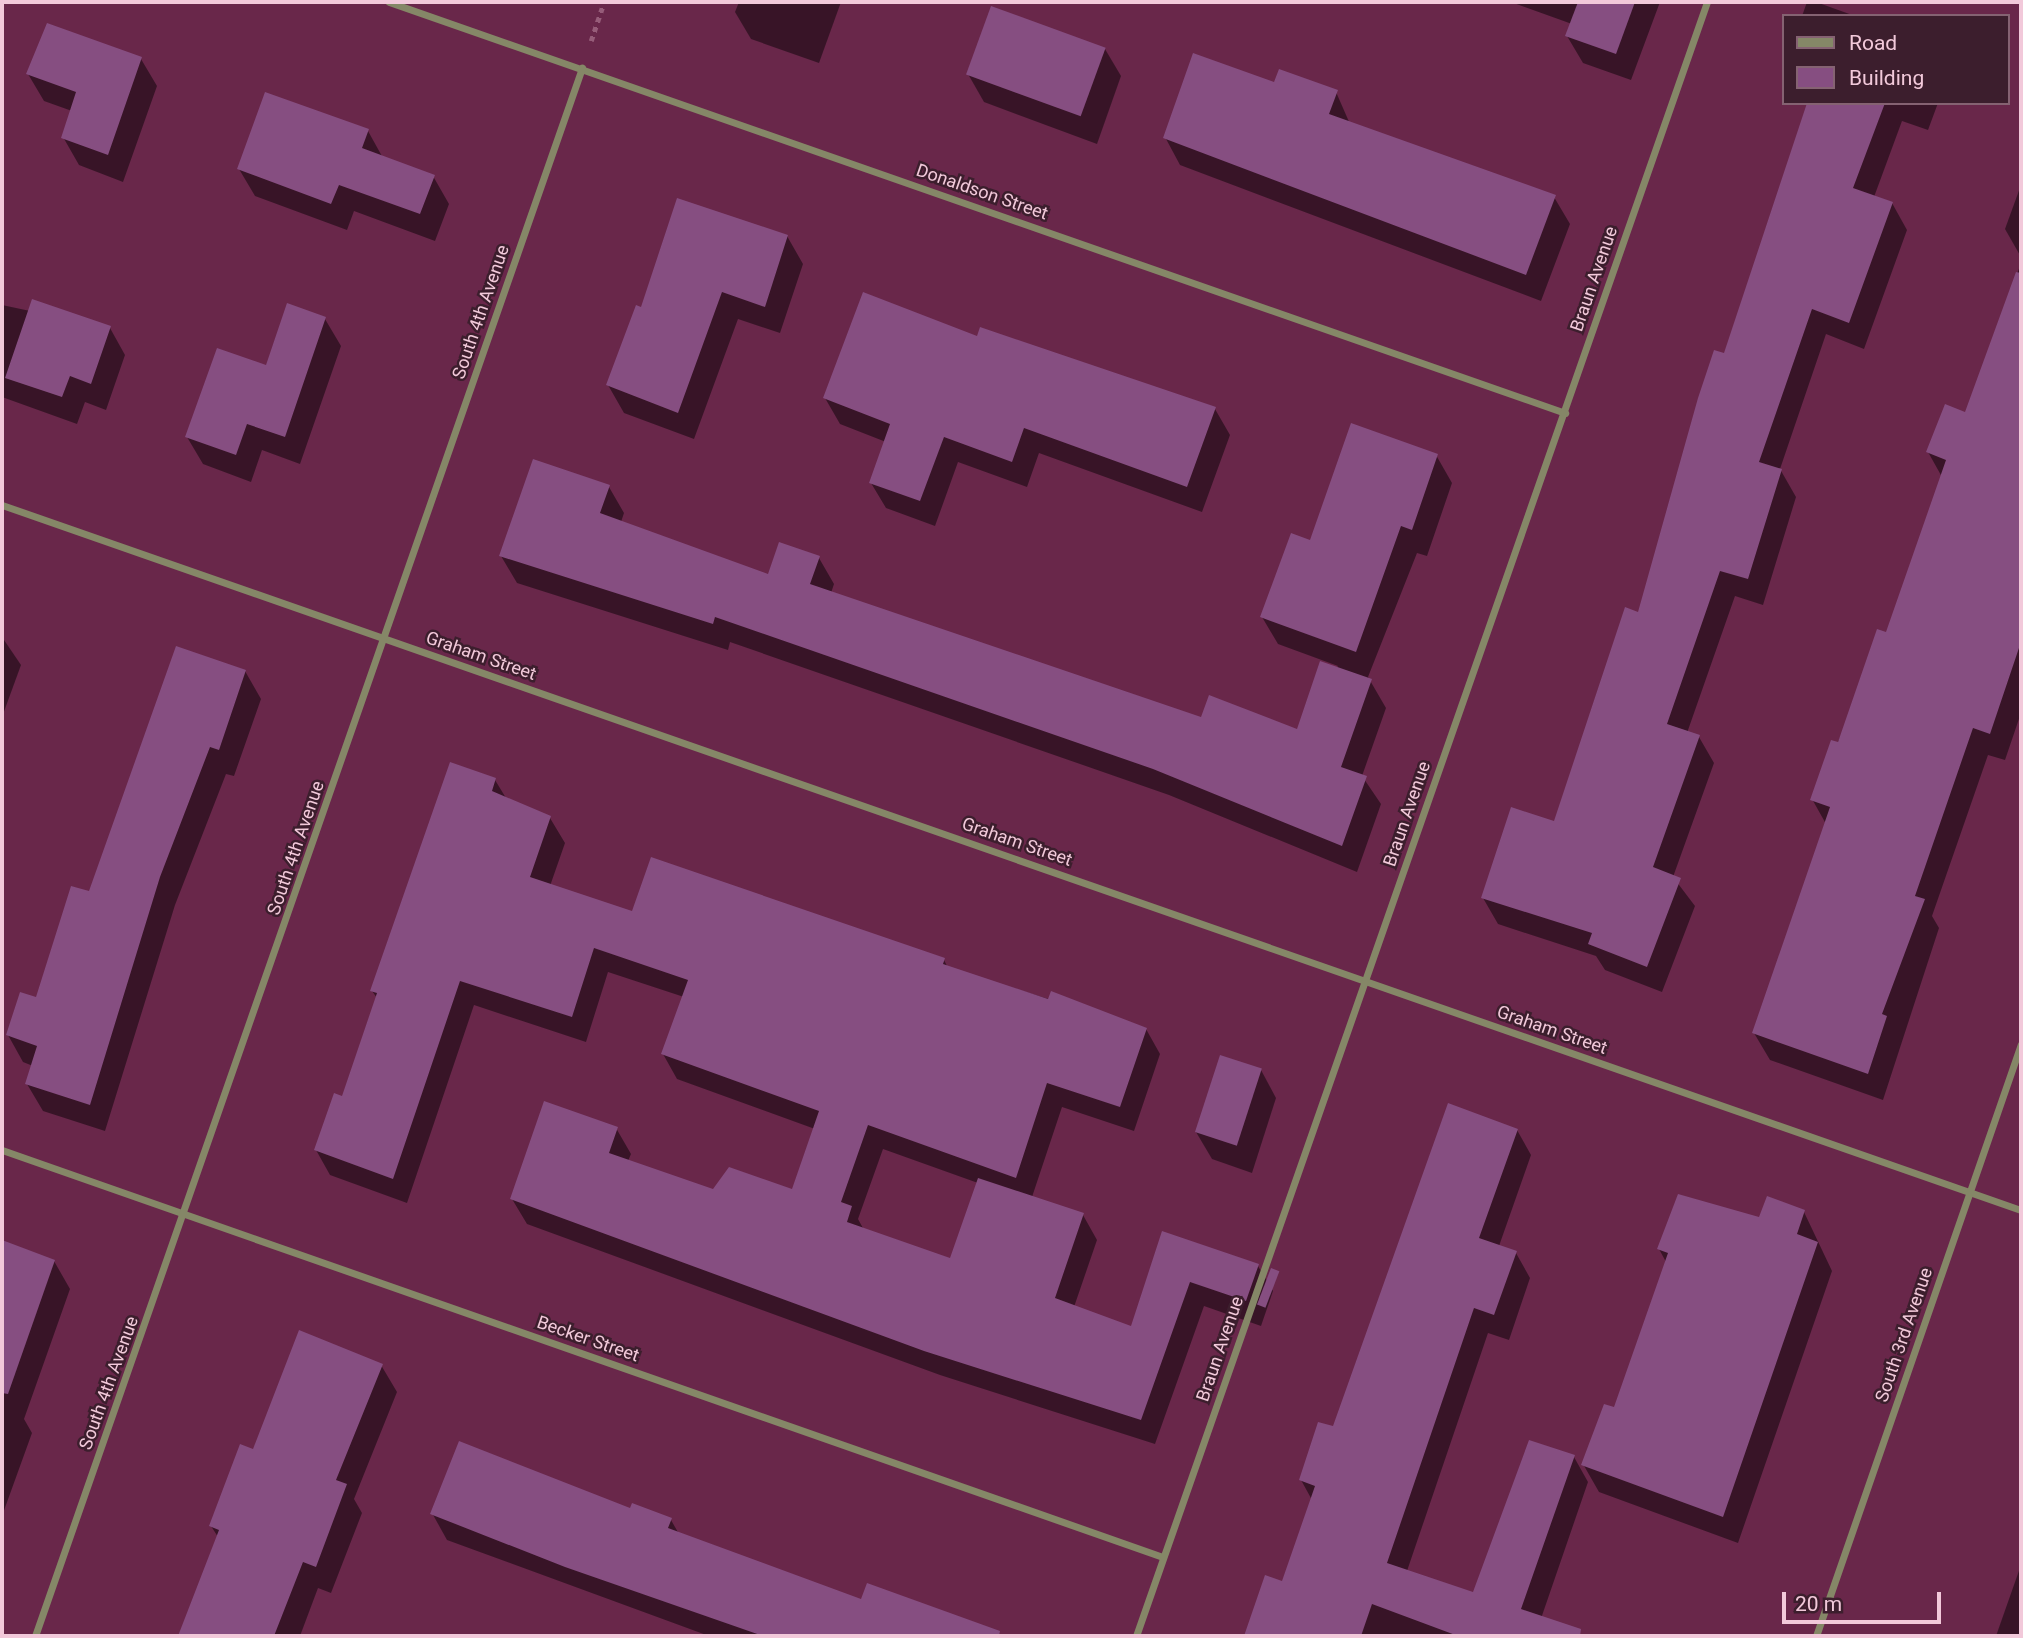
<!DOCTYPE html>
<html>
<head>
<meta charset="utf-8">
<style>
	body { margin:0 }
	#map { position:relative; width:2023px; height:1638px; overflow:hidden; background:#69274a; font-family:Roboto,sans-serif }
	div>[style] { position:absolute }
	.shadow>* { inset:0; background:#0007 }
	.building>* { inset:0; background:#864e81; transform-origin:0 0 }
	.path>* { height:4.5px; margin-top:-2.25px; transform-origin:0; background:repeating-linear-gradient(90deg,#965c79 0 5px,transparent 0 10px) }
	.minor>* { height:7px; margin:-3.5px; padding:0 3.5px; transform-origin:3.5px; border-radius:3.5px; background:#858767 }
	span { translate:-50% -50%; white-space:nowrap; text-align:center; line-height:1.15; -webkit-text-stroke:5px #3c1e2d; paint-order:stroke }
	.street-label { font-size:18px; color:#f2c9da }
	.frame { position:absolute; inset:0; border:4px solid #f2c9da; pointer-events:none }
	.legend { position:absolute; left:1782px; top:14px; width:228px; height:91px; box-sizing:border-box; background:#3c1e2d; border:2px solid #856272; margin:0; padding:9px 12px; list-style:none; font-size:21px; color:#f2c9da }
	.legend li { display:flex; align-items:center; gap:14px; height:35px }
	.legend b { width:35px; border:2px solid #856272 }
	.scale { position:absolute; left:1782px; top:1592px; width:159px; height:32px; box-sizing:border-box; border:4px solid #f2c9da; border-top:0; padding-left:9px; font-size:21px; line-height:24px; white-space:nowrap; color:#f2c9da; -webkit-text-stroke:5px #3c1e2d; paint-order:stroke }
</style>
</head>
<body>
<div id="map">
	<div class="shadow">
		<div style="clip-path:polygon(739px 2px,841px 2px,819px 63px,751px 39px,735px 12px)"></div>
		<div style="clip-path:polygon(1511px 2px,1660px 2px,1631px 80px,1583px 63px,1567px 36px,1572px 24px)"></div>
		<div style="clip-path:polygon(1807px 2px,1816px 2px,1855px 16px,1802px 16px)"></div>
		<div style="clip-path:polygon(1105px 49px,1121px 76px,1097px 144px,984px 102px,968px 74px)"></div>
		<div style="clip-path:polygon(141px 59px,157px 86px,123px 182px,79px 165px,63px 137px,72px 111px,44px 101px,28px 74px)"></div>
		<div style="clip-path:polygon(1275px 84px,1336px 92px,1350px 124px,1554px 197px,1570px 224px,1541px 301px,1180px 165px,1165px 137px)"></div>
		<div style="clip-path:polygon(1809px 103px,1938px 103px,1928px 130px,1902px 121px,1874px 197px,1892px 203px,1907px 230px,1864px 349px,1826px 334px,1780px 469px,1796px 497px,1763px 605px,1735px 596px,1687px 733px,1699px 737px,1714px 763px,1673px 877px,1695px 906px,1662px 992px,1605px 970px,1596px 956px,1498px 924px,1483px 898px,1556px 823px,1639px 614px)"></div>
		<div style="clip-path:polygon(368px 131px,383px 158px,433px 176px,449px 204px,435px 241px,354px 211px,347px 230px,255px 196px,239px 169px)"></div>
		<div style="clip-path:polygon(2021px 185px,2021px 257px,2005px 229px)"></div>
		<div style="clip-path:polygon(787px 236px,803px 264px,780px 333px,738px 319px,694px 439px,624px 413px,608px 385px,643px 309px)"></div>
		<div style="clip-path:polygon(2021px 263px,2021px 713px,2005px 760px,1988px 755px,1932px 916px,1939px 928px,1883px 1100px,1770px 1060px,1754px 1033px,1826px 824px,1812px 799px,1887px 634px,1942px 477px,1928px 452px,1966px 415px)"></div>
		<div style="clip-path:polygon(2px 305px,110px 328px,125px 355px,106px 410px,85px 402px,77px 424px,2px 397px)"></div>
		<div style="clip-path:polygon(325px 319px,341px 346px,300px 464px,262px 450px,251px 482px,203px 464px,187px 437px)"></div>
		<div style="clip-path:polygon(978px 338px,1215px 409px,1230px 435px,1202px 512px,1039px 453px,1027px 487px,958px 462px,935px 526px,886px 508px,871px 483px,886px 442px,840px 424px,825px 398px)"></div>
		<div style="clip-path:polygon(1436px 455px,1452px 483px,1427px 556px,1417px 553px,1368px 677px,1386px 708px,1362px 776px,1381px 804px,1357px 872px,1169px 795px,730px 642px,728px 650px,517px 583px,501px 556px,609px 487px,624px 513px,621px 522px,769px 576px,819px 558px,834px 584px,831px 593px,1202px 719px,1298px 731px,1338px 666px,1278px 644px,1262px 617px,1311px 542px)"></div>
		<div style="clip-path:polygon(2px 637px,21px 665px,2px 717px)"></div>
		<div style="clip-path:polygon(245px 671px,261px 699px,234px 776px,226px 774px,175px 905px,105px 1131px,43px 1111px,27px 1084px,33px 1066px,23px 1062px,8px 1035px,37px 1000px,90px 894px)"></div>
		<div style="clip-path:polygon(evenodd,495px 780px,506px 798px,550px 818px,565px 843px,550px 886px,633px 913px,944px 960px,948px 968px,1146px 1029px,1160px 1054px,1134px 1131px,1062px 1107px,1032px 1197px,1083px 1215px,1097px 1240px,1074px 1307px,1132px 1328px,1163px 1233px,1258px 1266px,1273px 1291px,1261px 1326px,1204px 1306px,1155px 1444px,940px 1375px,527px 1224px,512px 1199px,616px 1128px,631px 1154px,628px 1161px,714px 1191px,794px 1191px,815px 1129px,677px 1079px,663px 1054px,684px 997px,608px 972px,586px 1042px,474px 1005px,407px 1203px,330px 1175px,316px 1150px,343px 1098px,377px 998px,372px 991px,495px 780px,883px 1149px,978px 1183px,952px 1260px,864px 1230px,858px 1219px,883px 1149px)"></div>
		<div style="clip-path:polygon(1261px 1070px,1276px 1098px,1252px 1173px,1212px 1159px,1196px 1132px)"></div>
		<div style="clip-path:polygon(1517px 1130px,1531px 1155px,1499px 1246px,1516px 1253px,1530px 1278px,1509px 1340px,1488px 1333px,1407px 1571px,1474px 1594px,1574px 1457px,1588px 1482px,1535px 1636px,1251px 1636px,1248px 1631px,1283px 1583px,1312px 1500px,1301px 1480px)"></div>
		<div style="clip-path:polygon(1804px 1212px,1832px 1271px,1738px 1543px,1599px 1492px,1583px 1464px,1615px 1410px,1666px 1262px,1659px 1249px)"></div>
		<div style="clip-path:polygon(2px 1242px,54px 1261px,70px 1289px,24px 1419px,32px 1433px,2px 1516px)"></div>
		<div style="clip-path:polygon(381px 1365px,397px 1392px,354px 1499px,362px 1513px,331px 1593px,318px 1588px,300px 1636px,180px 1636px,218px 1537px,211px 1526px,254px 1451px)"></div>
		<div style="clip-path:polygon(631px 1511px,671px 1520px,679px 1534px,862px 1601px,868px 1585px,1005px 1636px,709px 1636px,447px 1540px,432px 1513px)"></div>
		<div style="clip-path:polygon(2021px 1565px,2021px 1636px,1996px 1636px)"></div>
	</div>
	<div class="building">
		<div style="clip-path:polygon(1578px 2px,1635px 2px,1616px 54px,1565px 36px)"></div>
		<div style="left:991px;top:6px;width:122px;height:73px;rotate:20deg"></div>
		<div style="clip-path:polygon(47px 23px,142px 57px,108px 155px,61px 138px,76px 92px,26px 74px)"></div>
		<div style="clip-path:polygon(1193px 53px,1274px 82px,1279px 69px,1338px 90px,1329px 114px,1556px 195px,1526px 275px,1163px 138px)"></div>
		<div style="clip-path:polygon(265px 92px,369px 129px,362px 148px,435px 175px,420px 214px,339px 185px,331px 204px,237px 169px)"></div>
		<div style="clip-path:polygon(1807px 103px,1885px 103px,1853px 188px,1893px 202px,1849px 323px,1812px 309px,1759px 462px,1782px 469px,1748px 579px,1720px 571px,1667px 724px,1700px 735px,1653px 867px,1681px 878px,1647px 967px,1588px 944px,1592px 933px,1481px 898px,1511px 807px,1554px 821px,1625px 607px,1638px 612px,1698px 398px,1714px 350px,1724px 353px)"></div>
		<div style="clip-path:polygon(677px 198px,788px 235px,765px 307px,722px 292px,678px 413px,606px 385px,636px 305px,641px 307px)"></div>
		<div style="clip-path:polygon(2016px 272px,2021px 273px,2021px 642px,1990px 734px,1973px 728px,1915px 896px,1925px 899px,1882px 1014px,1887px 1016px,1868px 1074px,1752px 1033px,1830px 807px,1810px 800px,1831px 740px,1838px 742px,1877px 629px,1886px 632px,1946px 460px,1926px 452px,1945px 404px,1965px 412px)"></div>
		<div style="clip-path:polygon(863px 292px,977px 336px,980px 327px,1216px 407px,1187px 487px,1024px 428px,1012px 462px,944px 437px,920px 501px,869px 483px,890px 424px,823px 398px)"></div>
		<div style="clip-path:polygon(32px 299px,111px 326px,91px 384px,70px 376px,62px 397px,5px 378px)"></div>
		<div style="clip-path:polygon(287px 303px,326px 317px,285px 437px,247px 424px,236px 455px,185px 437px,217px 348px,266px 365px)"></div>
		<div style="clip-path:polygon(1351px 423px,1438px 454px,1412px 530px,1401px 526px,1356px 652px,1260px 617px,1291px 533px,1310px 540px)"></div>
		<div style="clip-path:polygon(533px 459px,610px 485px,600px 513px,768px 574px,779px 542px,820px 556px,810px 584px,1201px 717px,1209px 695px,1297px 729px,1320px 661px,1372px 679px,1341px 767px,1367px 776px,1342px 846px,1153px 769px,715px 617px,713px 624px,499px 556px)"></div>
		<div style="clip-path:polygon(176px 646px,246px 670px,219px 750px,210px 747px,160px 877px,90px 1105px,25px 1084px,37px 1046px,6px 1035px,20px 992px,36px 997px,71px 886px,89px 891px)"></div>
		<div style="clip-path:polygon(450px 762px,496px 778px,492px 791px,551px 816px,530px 877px,632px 911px,651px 857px,945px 958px,943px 964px,1048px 999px,1051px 991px,1147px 1028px,1120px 1107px,1047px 1083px,1016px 1178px,868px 1125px,841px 1202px,852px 1206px,847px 1222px,950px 1258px,978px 1178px,1084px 1213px,1055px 1298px,1131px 1326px,1162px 1231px,1259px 1264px,1246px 1301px,1190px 1282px,1141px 1420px,924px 1351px,510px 1199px,544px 1101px,618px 1127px,609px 1153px,713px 1189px,729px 1167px,792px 1189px,819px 1111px,661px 1054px,688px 980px,594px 948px,572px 1017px,460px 981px,393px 1179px,314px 1150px,334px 1093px,342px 1096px,377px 993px,370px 991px)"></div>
		<div style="left:1220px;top:1055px;width:44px;height:81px;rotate:18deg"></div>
		<div style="clip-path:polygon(1448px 1103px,1518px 1129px,1479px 1238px,1517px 1251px,1494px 1315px,1474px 1308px,1387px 1563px,1473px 1592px,1529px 1440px,1575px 1455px,1521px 1609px,1581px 1629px,1580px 1636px,1458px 1636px,1372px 1604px,1361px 1636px,1244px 1636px,1265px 1575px,1282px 1581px,1315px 1486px,1299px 1480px,1318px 1422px,1333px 1426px)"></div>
		<div style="clip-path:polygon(1678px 1194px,1759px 1217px,1767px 1196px,1805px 1210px,1797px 1234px,1818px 1242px,1723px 1517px,1581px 1465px,1604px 1404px,1614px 1407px,1668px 1253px,1657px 1249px)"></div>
		<div style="clip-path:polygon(2px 1240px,55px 1260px,8px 1394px,2px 1393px)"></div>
		<div style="left:1271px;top:1268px;width:9px;height:39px;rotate:21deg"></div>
		<div style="clip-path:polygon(299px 1330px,383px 1364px,336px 1480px,347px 1484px,316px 1567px,303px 1562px,274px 1636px,178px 1636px,219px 1530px,209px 1526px,240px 1444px,253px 1449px)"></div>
		<div style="clip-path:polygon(459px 1441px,630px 1508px,632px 1503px,672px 1518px,668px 1528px,861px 1599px,867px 1583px,1000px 1631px,999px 1636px,763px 1636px,565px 1567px,430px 1514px)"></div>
	</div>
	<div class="path">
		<div style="left:591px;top:41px;width:41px;rotate:-71.6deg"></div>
	</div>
	<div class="minor">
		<div style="left:389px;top:2px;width:1246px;rotate:19.26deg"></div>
		<div style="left:2px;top:505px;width:2139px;rotate:19.25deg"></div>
		<div style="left:2px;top:1150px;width:1230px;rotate:19.32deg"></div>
		<div style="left:35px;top:1636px;width:1661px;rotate:-70.77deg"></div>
		<div style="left:1136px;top:1636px;width:1731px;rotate:-70.74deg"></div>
		<div style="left:1816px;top:1636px;width:626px;rotate:-70.9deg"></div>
	</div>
	<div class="street-label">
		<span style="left:982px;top:192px;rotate:19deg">Donaldson Street</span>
		<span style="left:1594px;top:279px;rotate:-71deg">Braun Avenue</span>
		<span style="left:481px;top:312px;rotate:-71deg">South 4th Avenue</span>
		<span style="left:481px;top:656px;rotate:19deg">Graham Street</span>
		<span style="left:1407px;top:814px;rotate:-71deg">Braun Avenue</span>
		<span style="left:1017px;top:842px;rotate:19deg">Graham Street</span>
		<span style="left:296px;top:848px;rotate:-71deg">South 4th Avenue</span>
		<span style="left:1552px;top:1030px;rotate:19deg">Graham Street</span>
		<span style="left:1904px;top:1335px;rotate:-71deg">South 3rd Avenue</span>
		<span style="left:588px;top:1339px;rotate:19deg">Becker Street</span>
		<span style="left:1220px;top:1349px;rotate:-71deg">Braun Avenue</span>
		<span style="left:109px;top:1383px;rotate:-70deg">South 4th Avenue</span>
	</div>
	<div class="frame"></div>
	<ul class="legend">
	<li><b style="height:9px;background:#858767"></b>Road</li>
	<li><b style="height:19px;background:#864e81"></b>Building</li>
	</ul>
	<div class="scale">20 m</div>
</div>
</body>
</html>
